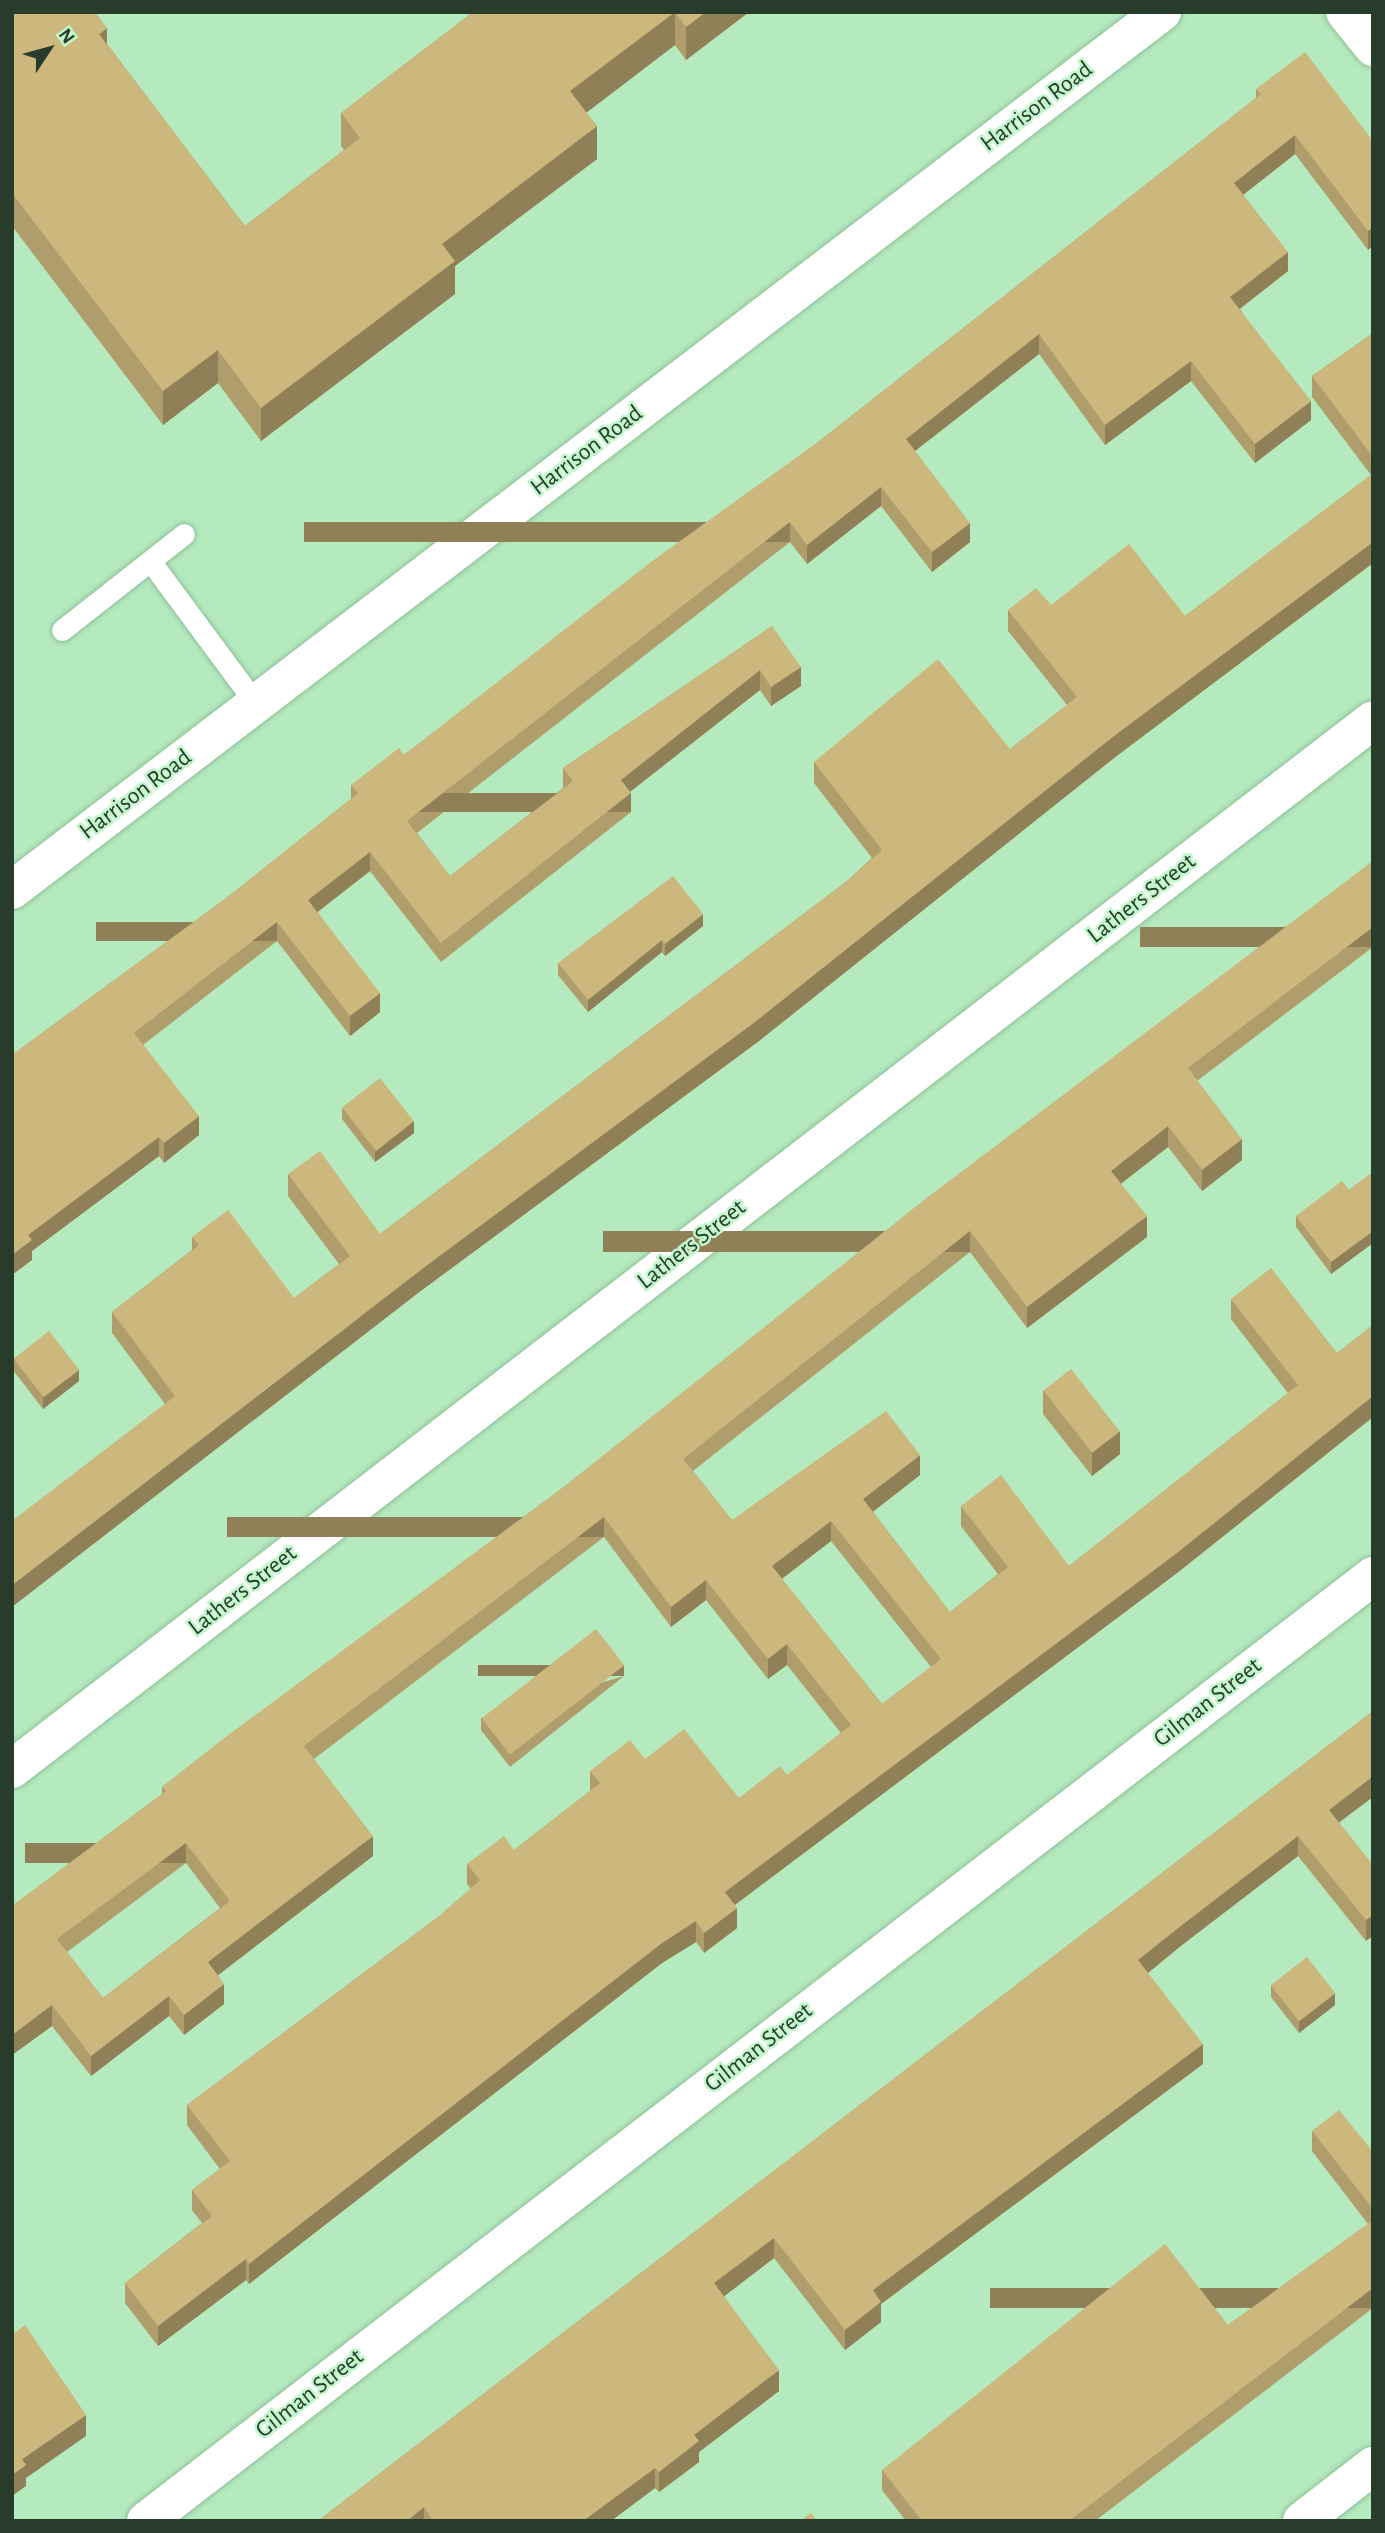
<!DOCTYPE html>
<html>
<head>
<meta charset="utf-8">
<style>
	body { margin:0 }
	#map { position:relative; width:1385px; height:2533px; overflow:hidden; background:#b5e9be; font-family:"Alegreya Sans",sans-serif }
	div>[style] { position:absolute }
	.roads { filter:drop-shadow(0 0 2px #8ec097) drop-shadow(0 0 2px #8ec097) }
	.service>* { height:21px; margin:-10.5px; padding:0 10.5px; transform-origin:10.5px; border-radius:10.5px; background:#fff }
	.minor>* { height:38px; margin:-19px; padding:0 19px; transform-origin:19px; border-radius:19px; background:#fff }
	.tertiary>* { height:38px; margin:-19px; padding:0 19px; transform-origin:19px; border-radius:19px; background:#fff }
	.wall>* { inset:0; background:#af9d6c }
	.shaded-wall>* { inset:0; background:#8f8058; transform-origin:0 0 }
	.building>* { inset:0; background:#ccb77d; transform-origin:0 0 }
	span { translate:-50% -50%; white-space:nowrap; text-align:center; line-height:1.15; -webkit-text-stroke:5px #c2f6cb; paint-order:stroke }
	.street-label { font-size:24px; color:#273c2b }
	.frame { position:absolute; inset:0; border:14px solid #273c2b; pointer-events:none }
	.north { position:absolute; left:14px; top:14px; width:70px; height:70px; -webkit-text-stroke:5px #c2f6cb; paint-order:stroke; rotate:54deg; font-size:19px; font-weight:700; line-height:28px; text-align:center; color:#273c2b }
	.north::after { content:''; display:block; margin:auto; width:24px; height:32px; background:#273c2b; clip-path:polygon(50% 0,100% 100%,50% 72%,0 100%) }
</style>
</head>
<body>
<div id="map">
	<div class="roads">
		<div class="service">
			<div style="left:151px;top:562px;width:177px;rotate:53.5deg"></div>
			<div style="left:62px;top:630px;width:155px;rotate:-38.2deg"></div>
		</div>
		<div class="minor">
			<div style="left:1345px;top:12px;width:45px;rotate:51.3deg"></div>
			<div style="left:12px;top:1769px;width:1718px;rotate:-37.62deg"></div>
			<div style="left:146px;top:2521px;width:1549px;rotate:-37.6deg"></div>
			<div style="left:1302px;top:2521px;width:90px;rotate:-37.8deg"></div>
		</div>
		<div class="tertiary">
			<div style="left:12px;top:890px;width:1447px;rotate:-37.36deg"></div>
		</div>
	</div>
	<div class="wall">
		<div style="clip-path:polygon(12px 12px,107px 44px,245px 226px,344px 150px,341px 146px,341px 113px,473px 12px,749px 12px,686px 60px,675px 45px,586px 113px,597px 159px,455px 266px,455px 294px,261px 441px,218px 383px,163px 425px,12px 226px)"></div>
		<div style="clip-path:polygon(1256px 89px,1373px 141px,1368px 250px,1295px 154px,1243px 195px,1288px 271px,1240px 309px,1311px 420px,1255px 463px,1191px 381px,1105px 445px,1039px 354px,915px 451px,970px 542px,932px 572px,881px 506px,807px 564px,790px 542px,417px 833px,450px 876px,563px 788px,563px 768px,772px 626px,801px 686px,771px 706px,760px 690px,630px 791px,631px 812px,441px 962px,370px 871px,318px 912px,380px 1012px,350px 1036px,277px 941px,143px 1045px,199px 1135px,164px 1163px,159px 1156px,32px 1251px,32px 1260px,12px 1055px,229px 896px,351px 799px,351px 785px,404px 755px,822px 439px,1256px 98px)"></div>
		<div style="clip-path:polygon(1373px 333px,1373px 563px,1114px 758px,759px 1041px,422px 1290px,165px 1404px,112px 1333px,112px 1312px,192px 1250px,192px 1237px,294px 1298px,339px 1264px,288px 1196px,288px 1174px,380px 1234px,847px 881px,872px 858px,814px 783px,814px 762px,1010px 749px,1067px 705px,1008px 631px,1008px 610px,1051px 605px,1185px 616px,1371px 475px,1312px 397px,1312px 376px)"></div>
		<div style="clip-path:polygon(evenodd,1373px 861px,1373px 947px,1197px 1081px,1242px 1160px,1202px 1191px,1168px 1147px,1121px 1184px,1147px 1237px,1027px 1328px,970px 1252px,693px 1471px,732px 1520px,920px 1475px,873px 1512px,950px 1612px,998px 1574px,961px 1526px,961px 1506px,1069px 1566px,1288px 1393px,1231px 1319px,1231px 1299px,1337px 1353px,1373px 1325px,1373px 1417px,1177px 1573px,735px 1905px,737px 1928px,704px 1953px,696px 1942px,662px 1963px,249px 2284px,246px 2280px,158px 2346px,125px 2303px,125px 2283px,202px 2223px,192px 2210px,192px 2190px,220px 2169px,187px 2125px,187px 2105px,438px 1917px,471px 1889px,467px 1884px,467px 1864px,514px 1850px,590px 1791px,590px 1771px,645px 1759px,739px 1798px,787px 1775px,841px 1733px,787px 1665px,768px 1679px,706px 1600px,671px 1627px,604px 1537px,314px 1759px,373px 1856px,217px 1975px,224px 2004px,184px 2035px,169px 2016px,91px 2076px,52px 2026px,12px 2055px,12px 1906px,162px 1794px,162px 1787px,561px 1489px,1373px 861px,831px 1541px,931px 1667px,882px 1704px,782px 1579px,831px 1541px,1373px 861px,186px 1863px,220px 1908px,103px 1998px,67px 1952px,186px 1863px)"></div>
		<div style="clip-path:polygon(703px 926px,665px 956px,662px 952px,588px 1012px,558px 975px,558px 963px)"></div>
		<div style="clip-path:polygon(342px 1108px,414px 1133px,375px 1162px,342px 1119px)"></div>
		<div style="clip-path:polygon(1373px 1172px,1373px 1243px,1331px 1274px,1296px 1227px,1296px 1216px,1349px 1190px)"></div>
		<div style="clip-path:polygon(13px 1358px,79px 1381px,43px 1409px,13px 1370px)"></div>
		<div style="clip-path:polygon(1043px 1390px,1120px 1454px,1092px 1476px,1043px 1414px)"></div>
		<div style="clip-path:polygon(624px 1676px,510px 1767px,481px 1730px,481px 1718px)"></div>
		<div style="clip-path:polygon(1373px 1711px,1339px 1823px,1373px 1865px,1366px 1941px,1298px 1856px,1182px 1945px,1148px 1973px,1203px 2064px,881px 2304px,881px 2322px,845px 2350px,774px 2258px,724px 2296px,779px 2391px,699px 2452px,699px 2462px,659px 2492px,655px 2488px,611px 2521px,319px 2521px,319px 2520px)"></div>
		<div style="clip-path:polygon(1271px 1985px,1335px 2005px,1299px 2033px,1271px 1997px)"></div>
		<div style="clip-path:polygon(1312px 2131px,1373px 2152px,1373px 2308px,1095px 2521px,906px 2521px,882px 2490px,882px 2470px,1228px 2325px,1368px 2224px,1312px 2151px)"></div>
	</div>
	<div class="shaded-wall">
		<div style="clip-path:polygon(675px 12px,675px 45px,570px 125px,570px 91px)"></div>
		<div style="clip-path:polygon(706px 12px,749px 12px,686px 60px,686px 27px)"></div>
		<div style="clip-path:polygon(107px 28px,107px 61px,99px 34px)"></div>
		<div style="clip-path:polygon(597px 126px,597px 159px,455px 266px,455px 294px,261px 441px,261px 408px,442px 244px)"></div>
		<div style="clip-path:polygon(1295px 135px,1295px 154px,1234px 202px,1234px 183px)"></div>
		<div style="clip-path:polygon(1373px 227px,1373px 246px,1368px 250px,1368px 231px)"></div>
		<div style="clip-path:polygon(1288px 252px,1288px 271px,1230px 316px,1230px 297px)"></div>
		<div style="clip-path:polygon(1039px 334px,1039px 354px,906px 458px,906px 439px)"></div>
		<div style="clip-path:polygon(218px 350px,218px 383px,163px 425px,163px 391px)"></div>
		<div style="clip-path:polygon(1191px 361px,1191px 381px,1105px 445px,1105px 425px)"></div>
		<div style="clip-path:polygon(1311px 401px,1311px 420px,1255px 463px,1255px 444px)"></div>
		<div style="clip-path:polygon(881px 487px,881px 506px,807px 564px,807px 545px)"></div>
		<div style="left:790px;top:522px;width:20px;height:486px;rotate:90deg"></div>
		<div style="clip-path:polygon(970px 523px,970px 542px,932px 572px,932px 552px)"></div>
		<div style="clip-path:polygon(1373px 542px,1373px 563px,1114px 758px,759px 1041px,422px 1290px,12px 1607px,12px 1585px,1114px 736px)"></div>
		<div style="clip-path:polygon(801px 667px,801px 686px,771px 706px,771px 687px)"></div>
		<div style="clip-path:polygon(760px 670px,760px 690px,621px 799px,621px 780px)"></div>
		<div style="left:631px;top:793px;width:19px;height:242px;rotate:90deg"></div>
		<div style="clip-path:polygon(370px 852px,370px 871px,308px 919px,308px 900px)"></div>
		<div style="clip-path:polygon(703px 914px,703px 926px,665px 956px,665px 944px)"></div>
		<div style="left:277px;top:922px;width:19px;height:181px;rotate:90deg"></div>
		<div style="left:1373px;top:927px;width:20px;height:233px;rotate:90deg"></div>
		<div style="clip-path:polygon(662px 940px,662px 952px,588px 1012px,588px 1000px)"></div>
		<div style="clip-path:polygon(380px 993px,380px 1012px,350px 1036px,350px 1016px)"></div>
		<div style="clip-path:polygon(199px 1116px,199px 1135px,164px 1163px,164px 1143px)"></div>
		<div style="clip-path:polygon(414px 1121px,414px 1133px,375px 1162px,375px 1151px)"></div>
		<div style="clip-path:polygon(1168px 1126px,1168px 1147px,1111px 1191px,1111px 1171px)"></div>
		<div style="clip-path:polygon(159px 1137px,159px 1156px,32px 1251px,32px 1260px,12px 1275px,12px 1255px,28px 1235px)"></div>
		<div style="clip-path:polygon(1242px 1139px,1242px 1160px,1202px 1191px,1202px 1170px)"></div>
		<div style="clip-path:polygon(1147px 1216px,1147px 1237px,1027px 1328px,1027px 1307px)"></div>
		<div style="left:970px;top:1231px;width:21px;height:367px;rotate:90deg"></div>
		<div style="clip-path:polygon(1373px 1231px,1373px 1243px,1331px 1274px,1331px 1262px)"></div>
		<div style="clip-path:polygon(79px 1370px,79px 1381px,43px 1409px,43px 1397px)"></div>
		<div style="clip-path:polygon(1373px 1396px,1373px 1417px,1177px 1573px,725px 1912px,725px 1892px)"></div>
		<div style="clip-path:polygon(1120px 1431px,1120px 1454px,1092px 1476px,1092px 1453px)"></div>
		<div style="clip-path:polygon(920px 1455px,920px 1475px,863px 1519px,863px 1499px)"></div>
		<div style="left:604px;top:1517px;width:20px;height:377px;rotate:90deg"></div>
		<div style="clip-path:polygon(831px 1521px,831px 1541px,772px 1586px,772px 1566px)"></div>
		<div style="clip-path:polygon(706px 1580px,706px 1600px,671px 1627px,671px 1607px)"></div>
		<div style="clip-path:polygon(787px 1644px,787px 1665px,768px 1679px,768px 1659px)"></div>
		<div style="left:624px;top:1665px;width:11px;height:146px;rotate:90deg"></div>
		<div style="clip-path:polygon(1373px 1776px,1373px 1797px,1329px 1830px,1329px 1810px)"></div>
		<div style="clip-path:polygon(373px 1836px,373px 1856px,208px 1983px,208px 1962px)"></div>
		<div style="clip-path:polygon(1298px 1836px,1298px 1856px,1182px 1945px,1138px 1981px,1138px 1960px,1182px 1925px)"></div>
		<div style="left:186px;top:1843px;width:20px;height:161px;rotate:90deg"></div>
		<div style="clip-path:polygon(737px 1908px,737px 1928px,704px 1953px,704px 1933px)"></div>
		<div style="clip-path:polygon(1373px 1915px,1373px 1936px,1366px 1941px,1366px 1920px)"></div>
		<div style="clip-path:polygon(696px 1921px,696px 1942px,662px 1963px,249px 2284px,249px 2264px,662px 1943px)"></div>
		<div style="clip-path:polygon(224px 1984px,224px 2004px,184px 2035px,184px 2015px)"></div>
		<div style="clip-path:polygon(1335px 1993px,1335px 2005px,1299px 2033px,1299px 2021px)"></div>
		<div style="clip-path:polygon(169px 1996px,169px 2016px,91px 2076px,91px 2056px)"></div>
		<div style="clip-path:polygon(52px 2005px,52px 2026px,12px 2055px,12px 2035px)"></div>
		<div style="clip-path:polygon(1203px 2044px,1203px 2064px,881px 2304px,881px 2322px,845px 2350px,845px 2330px,873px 2290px)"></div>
		<div style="clip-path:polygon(774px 2238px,774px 2258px,714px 2304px,714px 2283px)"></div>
		<div style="clip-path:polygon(246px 2259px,246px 2280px,158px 2346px,158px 2326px)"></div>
		<div style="left:1373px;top:2288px;width:20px;height:383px;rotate:90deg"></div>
		<div style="clip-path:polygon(779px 2370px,779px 2391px,699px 2452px,699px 2462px,659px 2492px,659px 2472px,694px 2435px)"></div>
		<div style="clip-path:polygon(86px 2415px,86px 2436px,26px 2478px,26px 2486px,12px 2496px,12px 2475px,22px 2459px)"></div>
		<div style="clip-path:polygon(655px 2468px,655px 2488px,611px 2521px,583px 2521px)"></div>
		<div style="clip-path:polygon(424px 2507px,424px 2521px,407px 2521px)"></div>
	</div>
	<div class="building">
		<div style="clip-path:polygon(12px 12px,95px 12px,107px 28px,99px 34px,245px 226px,360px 138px,341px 113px,473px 12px,675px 12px,570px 91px,597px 126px,442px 244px,455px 261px,261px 408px,218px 350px,163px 391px,12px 193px)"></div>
		<div style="clip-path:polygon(675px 12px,706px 12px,686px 27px)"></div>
		<div style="clip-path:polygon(1305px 52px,1373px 141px,1373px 227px,1368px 231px,1295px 135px,1234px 183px,1288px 252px,1230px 297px,1311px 401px,1255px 444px,1191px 361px,1105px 425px,1039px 334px,906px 439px,970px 523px,932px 552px,881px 487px,807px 545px,790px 522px,407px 821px,450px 876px,573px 781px,563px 768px,772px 626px,801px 667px,771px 687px,760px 670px,621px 780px,631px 793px,441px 943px,370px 852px,308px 900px,380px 993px,350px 1016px,277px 922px,134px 1033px,199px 1116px,164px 1143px,159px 1137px,28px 1235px,32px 1240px,12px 1255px,12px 1055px,229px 896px,358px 793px,351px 785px,399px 748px,404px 755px,651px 562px,822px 439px,1261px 94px,1256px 89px)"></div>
		<div style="clip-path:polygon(1373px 333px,1373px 457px,1312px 376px)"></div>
		<div style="clip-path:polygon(1373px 473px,1373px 542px,1114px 736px,759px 1019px,422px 1269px,12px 1585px,12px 1521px,175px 1396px,112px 1312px,199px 1245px,192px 1237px,228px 1210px,294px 1298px,350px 1256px,288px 1174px,320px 1151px,380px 1234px,847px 881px,882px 850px,814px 762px,938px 659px,1010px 749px,1077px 697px,1008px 610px,1036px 588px,1051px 605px,1129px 544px,1185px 616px)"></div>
		<div style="clip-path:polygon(evenodd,1373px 861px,1373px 927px,1188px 1068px,1242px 1139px,1202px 1170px,1168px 1126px,1111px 1171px,1147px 1216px,1027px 1307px,970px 1231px,683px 1459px,732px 1520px,886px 1411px,920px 1455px,863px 1499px,950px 1612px,1008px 1567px,961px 1506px,1001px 1475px,1069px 1566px,1298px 1385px,1231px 1299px,1271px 1268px,1337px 1353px,1373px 1325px,1373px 1396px,1177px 1553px,725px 1892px,737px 1908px,704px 1933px,696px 1921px,662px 1943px,249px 2264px,246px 2259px,158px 2326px,125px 2283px,212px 2216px,192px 2190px,230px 2161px,187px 2105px,438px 1917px,480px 1880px,467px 1864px,504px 1836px,514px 1850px,600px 1783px,590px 1771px,630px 1740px,645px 1759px,684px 1729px,739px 1798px,780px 1766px,787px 1775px,851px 1725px,787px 1644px,768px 1659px,706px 1580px,671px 1607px,604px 1517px,304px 1746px,373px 1836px,208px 1962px,224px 1984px,184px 2015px,169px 1996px,91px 2056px,52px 2005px,12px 2035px,12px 1906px,166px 1791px,162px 1787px,223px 1739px,561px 1489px,924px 1200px,1373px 861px,831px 1521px,941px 1659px,882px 1704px,772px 1566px,831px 1521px,1373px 861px,186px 1843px,230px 1901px,103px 1998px,57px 1939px,186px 1843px)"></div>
		<div style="clip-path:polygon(673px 876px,703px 914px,665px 944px,662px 940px,588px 1000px,558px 963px)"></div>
		<div style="left:380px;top:1078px;width:55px;height:48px;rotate:52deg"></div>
		<div style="clip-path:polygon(1373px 1172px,1373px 1231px,1331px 1262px,1296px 1216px,1342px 1181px,1349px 1190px)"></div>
		<div style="left:49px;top:1331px;width:49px;height:45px;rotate:52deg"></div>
		<div style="left:1071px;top:1369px;width:79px;height:35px;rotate:52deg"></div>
		<div style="left:596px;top:1629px;width:46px;height:145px;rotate:52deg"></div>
		<div style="clip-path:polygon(1373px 1711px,1373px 1776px,1329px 1810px,1373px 1865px,1373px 1915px,1366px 1920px,1298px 1836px,1182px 1925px,1138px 1960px,1203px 2044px,873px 2290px,881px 2302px,845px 2330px,774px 2238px,714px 2283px,779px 2370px,694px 2435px,699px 2441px,659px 2472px,655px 2468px,583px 2521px,433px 2521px,424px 2507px,407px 2521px,320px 2521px,319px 2520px)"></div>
		<div style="left:1307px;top:1957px;width:46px;height:46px;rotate:52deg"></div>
		<div style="clip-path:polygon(1339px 2110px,1373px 2152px,1373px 2209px,1312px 2131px)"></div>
		<div style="clip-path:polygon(1373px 2220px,1373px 2288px,1069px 2521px,922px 2521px,882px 2470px,1165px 2244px,1228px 2325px)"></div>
		<div style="clip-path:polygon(25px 2325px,86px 2415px,22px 2459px,26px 2465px,12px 2475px,12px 2335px)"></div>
		<div style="clip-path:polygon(811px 2513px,817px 2521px,800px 2521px)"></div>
	</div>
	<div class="street-label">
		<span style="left:1037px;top:107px;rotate:-37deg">Harrison Road</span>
		<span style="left:587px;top:451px;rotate:-37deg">Harrison Road</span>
		<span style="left:136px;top:795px;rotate:-37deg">Harrison Road</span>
		<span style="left:1142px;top:899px;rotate:-38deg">Lathers Street</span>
		<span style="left:692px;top:1245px;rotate:-38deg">Lathers Street</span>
		<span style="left:243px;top:1591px;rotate:-38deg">Lathers Street</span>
		<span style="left:1208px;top:1703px;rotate:-38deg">Gilman Street</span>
		<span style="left:759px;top:2048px;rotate:-38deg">Gilman Street</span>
		<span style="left:310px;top:2394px;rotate:-38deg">Gilman Street</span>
	</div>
	<div class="frame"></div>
	<div class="north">N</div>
</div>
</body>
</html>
